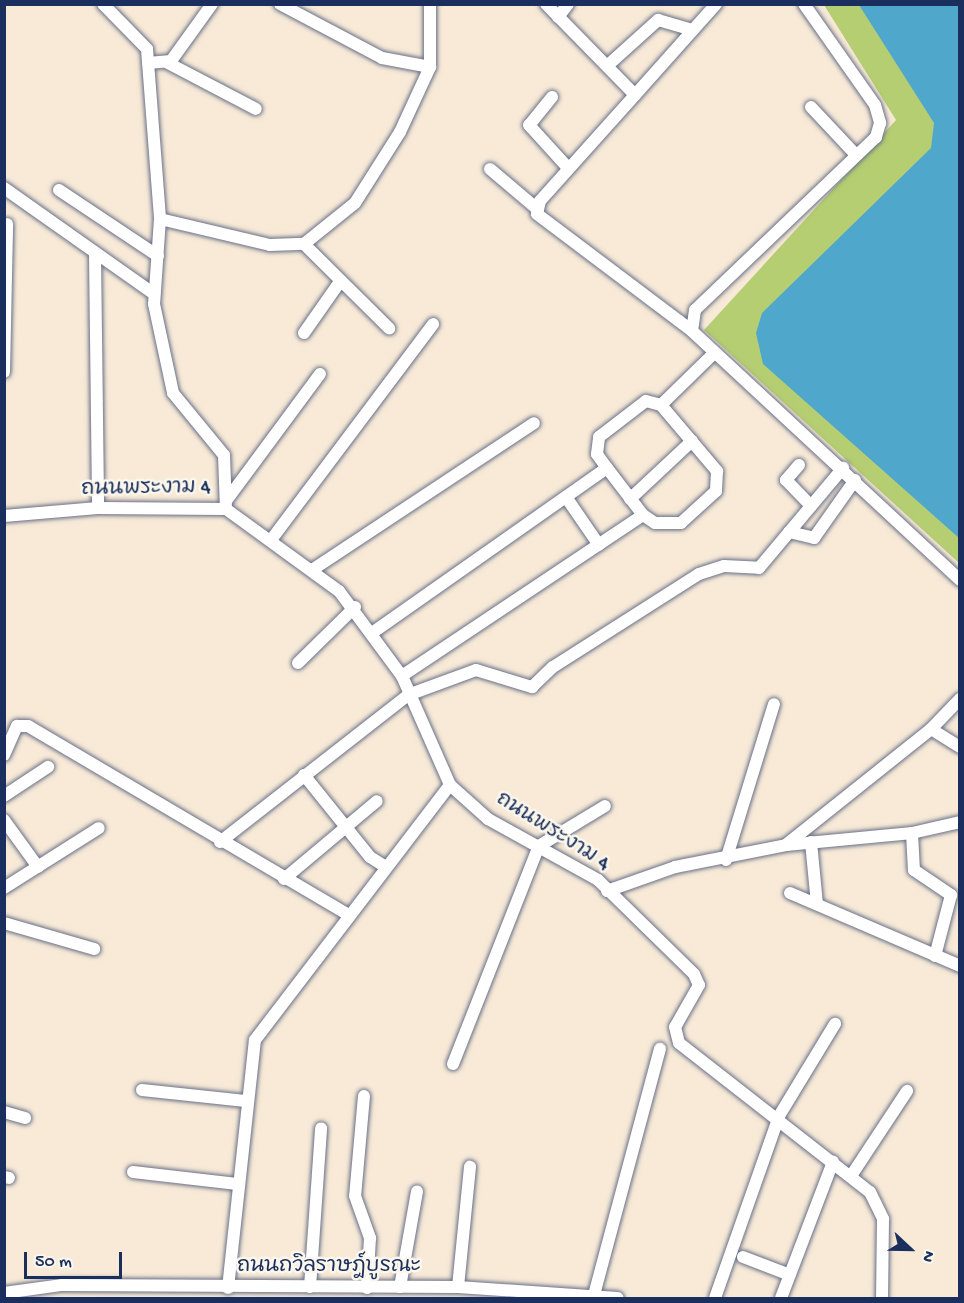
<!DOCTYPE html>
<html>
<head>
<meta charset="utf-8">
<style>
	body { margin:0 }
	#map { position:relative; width:964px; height:1303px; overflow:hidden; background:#f8ead7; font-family:"Gochi Hand","Playpen Sans Thai",sans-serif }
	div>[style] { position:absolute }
	.green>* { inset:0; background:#b6ce72 }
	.water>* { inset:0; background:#50a7cc }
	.roads { filter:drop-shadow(0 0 2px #687088) drop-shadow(0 0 2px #687088) }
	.street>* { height:12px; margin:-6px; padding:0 6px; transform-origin:6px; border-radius:6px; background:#fff }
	span { translate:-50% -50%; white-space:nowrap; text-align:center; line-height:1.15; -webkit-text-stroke:5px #fbf7ec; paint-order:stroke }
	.street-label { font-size:21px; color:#1b2f5e }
	.frame { position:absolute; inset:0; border:6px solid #1b2f5e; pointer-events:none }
	.north { position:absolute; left:880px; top:1219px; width:60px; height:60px; -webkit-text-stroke:4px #fbf7ec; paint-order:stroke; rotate:112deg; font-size:16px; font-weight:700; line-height:24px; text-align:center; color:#1b2f5e }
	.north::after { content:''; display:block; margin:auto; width:21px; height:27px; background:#1b2f5e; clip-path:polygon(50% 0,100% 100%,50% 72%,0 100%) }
	.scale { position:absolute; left:24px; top:1252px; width:98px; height:27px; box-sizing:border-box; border:3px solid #1b2f5e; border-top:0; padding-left:8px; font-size:18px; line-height:21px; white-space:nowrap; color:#1b2f5e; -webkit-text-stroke:4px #fbf7ec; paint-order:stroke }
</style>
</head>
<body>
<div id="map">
	<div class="green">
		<div style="clip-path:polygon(824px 5px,959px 5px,959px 563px,704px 330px,896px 120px)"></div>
	</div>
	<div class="water">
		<div style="clip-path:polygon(859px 5px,959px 5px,959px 538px,763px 364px,756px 333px,762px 313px,931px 148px,934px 123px)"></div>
	</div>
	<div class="roads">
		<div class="street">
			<div style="left:103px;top:4px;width:63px;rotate:45.6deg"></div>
			<div style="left:147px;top:49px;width:170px;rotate:85.6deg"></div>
			<div style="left:160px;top:219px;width:85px;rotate:94deg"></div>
			<div style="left:154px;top:304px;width:91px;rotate:77.9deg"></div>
			<div style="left:173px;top:393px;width:80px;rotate:50.6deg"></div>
			<div style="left:224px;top:455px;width:54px;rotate:87.9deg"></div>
			<div style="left:280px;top:4px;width:115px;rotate:27.9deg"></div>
			<div style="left:382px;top:58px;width:49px;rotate:10.6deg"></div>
			<div style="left:546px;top:4px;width:127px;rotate:45.6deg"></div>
			<div style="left:635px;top:95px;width:122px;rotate:-48.3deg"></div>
			<div style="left:804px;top:4px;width:123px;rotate:54.9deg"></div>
			<div style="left:875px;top:105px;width:19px;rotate:74deg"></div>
			<div style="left:880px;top:123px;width:15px;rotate:106deg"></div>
			<div style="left:876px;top:137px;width:250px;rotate:136.3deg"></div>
			<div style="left:695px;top:310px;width:21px;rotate:98deg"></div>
			<div style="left:692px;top:331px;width:366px;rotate:42.9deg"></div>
			<div style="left:558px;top:17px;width:16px;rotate:-52deg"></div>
			<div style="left:148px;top:63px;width:23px;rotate:-5deg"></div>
			<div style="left:171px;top:61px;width:70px;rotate:-54.3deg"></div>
			<div style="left:168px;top:63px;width:99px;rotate:27.6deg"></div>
			<div style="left:607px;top:66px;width:69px;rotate:-42deg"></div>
			<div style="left:658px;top:20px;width:36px;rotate:16deg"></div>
			<div style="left:635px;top:95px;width:142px;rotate:131.9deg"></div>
			<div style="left:540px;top:201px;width:13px;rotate:103deg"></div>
			<div style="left:537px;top:214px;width:194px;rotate:37deg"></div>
			<div style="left:552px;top:97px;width:36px;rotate:129deg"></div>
			<div style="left:529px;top:125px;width:59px;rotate:47.7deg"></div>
			<div style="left:811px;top:107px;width:66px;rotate:46.8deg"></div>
			<div style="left:490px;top:169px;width:60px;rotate:40.3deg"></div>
			<div style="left:4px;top:188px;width:184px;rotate:35.2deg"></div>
			<div style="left:59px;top:190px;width:119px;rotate:33.7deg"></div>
			<div style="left:160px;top:219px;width:113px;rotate:13.3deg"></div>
			<div style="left:270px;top:245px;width:34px;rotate:-2deg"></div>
			<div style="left:304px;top:244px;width:65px;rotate:-38.8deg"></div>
			<div style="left:355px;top:203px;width:84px;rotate:-57.6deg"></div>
			<div style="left:400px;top:132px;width:72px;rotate:-65.2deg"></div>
			<div style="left:430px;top:67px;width:63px;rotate:-90deg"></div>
			<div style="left:304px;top:244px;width:120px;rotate:44.7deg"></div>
			<div style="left:95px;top:254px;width:254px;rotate:89.3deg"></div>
			<div style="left:304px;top:333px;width:61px;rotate:-55deg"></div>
			<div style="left:4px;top:372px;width:148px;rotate:-88.8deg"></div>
			<div style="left:661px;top:405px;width:73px;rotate:-44.4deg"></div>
			<div style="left:799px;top:465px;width:20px;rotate:131deg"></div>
			<div style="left:786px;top:480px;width:36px;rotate:46deg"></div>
			<div style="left:607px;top:468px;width:17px;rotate:-126deg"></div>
			<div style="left:597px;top:454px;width:17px;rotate:-83deg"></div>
			<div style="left:599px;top:437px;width:59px;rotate:-37.5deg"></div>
			<div style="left:646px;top:401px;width:16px;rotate:15deg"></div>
			<div style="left:661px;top:405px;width:87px;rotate:49.7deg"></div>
			<div style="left:717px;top:471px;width:20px;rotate:93deg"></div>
			<div style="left:716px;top:491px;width:47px;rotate:137.6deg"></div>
			<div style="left:681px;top:523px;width:26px;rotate:180deg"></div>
			<div style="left:655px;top:523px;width:14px;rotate:-146deg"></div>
			<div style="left:566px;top:497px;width:58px;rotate:55.5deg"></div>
			<div style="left:630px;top:499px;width:85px;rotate:-43.1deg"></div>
			<div style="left:226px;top:501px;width:158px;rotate:-53.5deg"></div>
			<div style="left:4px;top:516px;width:94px;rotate:-4.9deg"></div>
			<div style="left:98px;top:508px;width:128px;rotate:0.4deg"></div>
			<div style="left:226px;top:509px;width:140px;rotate:36deg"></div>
			<div style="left:339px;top:591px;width:106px;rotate:53.5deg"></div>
			<div style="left:402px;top:676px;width:119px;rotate:66.2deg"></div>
			<div style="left:450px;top:785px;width:51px;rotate:41.8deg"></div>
			<div style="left:488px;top:819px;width:126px;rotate:29deg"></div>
			<div style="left:598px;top:880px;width:134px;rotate:44.4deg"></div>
			<div style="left:694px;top:974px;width:12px;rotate:66deg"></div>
			<div style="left:699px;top:985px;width:48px;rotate:119.7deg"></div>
			<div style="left:675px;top:1027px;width:16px;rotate:76deg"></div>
			<div style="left:679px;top:1043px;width:242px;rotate:38deg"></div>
			<div style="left:870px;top:1192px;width:30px;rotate:64deg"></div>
			<div style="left:883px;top:1219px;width:79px;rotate:90.7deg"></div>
			<div style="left:789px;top:532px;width:26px;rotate:13deg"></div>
			<div style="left:814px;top:538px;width:71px;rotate:-54.7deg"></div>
			<div style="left:271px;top:540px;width:270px;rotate:-53.1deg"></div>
			<div style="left:312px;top:570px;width:266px;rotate:-33.5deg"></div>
			<div style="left:372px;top:633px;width:287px;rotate:-35.1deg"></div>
			<div style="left:607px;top:468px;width:59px;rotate:52.5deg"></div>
			<div style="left:643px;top:515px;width:290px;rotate:146.3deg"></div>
			<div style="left:298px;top:663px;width:80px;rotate:-44.5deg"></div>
			<div style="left:931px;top:729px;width:42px;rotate:-46deg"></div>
			<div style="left:4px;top:755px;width:32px;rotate:-66deg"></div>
			<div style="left:17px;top:726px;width:11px"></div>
			<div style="left:28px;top:726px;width:373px;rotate:30.5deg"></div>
			<div style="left:304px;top:775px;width:105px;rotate:51.2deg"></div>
			<div style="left:370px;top:857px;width:19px;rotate:32deg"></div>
			<div style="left:4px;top:796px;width:53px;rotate:-33.4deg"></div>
			<div style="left:4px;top:820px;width:58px;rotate:54.1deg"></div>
			<div style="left:912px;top:833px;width:37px;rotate:87deg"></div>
			<div style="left:914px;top:870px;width:45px;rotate:34deg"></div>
			<div style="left:951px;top:895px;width:63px;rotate:104.7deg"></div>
			<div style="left:220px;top:842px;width:239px;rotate:-38deg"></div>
			<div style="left:408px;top:695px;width:72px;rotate:-20.2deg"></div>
			<div style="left:476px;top:670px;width:59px;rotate:16.9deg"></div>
			<div style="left:532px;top:687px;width:29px;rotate:-44deg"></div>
			<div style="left:553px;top:667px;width:173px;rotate:-32.5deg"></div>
			<div style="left:699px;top:574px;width:26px;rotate:-18deg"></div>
			<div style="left:724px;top:566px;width:35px;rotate:3deg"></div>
			<div style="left:759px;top:568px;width:131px;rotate:-50deg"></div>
			<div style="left:811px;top:842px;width:62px;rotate:84.5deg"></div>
			<div style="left:787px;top:844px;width:184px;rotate:-38.6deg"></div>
			<div style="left:931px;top:729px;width:34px;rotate:32deg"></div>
			<div style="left:726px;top:860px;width:163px;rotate:-72.9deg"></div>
			<div style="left:284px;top:879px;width:121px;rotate:-40deg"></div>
			<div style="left:4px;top:888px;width:112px;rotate:-32.3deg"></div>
			<div style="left:607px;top:891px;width:72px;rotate:-19.4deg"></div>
			<div style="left:675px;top:867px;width:113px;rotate:-11.2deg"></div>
			<div style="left:786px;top:845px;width:127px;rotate:-5.4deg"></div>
			<div style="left:912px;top:833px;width:49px;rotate:-12.9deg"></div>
			<div style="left:790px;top:893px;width:185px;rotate:23.2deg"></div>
			<div style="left:4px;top:923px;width:94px;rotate:16.1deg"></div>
			<div style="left:453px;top:1064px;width:234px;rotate:-68.5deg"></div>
			<div style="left:539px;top:846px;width:77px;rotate:-31.2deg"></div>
			<div style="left:142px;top:1090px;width:104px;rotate:6.1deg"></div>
			<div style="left:364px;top:1096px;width:100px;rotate:95.1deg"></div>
			<div style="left:355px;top:1196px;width:45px;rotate:70.3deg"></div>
			<div style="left:370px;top:1238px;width:50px;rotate:93.4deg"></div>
			<div style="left:4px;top:1112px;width:22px;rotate:16deg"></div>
			<div style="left:133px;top:1172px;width:105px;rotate:6.6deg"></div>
			<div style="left:851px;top:1176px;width:102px;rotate:-56.6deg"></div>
			<div style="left:4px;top:1177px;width:5px;rotate:11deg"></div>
			<div style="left:743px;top:1257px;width:50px;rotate:21deg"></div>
			<div style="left:310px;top:1287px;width:159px;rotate:-86deg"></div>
			<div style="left:400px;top:1287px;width:97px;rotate:-79.9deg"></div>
			<div style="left:458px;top:1287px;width:121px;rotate:-84.3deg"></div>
			<div style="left:228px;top:1288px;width:249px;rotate:-83.8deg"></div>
			<div style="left:255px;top:1040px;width:321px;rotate:-52.6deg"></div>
			<div style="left:4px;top:1293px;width:59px;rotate:-7.9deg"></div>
			<div style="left:62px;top:1285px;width:396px;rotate:0.3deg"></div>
			<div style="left:458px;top:1287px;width:160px;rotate:3.9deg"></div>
			<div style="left:594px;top:1295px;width:255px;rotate:-75deg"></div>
			<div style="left:715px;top:1298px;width:193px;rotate:-70.6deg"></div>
			<div style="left:779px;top:1116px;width:108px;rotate:-58.7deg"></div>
			<div style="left:781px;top:1298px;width:146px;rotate:-69.1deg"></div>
		</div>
	</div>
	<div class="street-label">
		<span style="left:146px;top:490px;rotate:-1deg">ถนนพระงาม 4</span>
		<span style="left:552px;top:833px;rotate:32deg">ถนนพระงาม 4</span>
		<span style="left:329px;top:1268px">ถนนถวิลราษฎ์บูรณะ</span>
	</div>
	<div class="frame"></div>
	<div class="north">N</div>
	<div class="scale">50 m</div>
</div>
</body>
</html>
